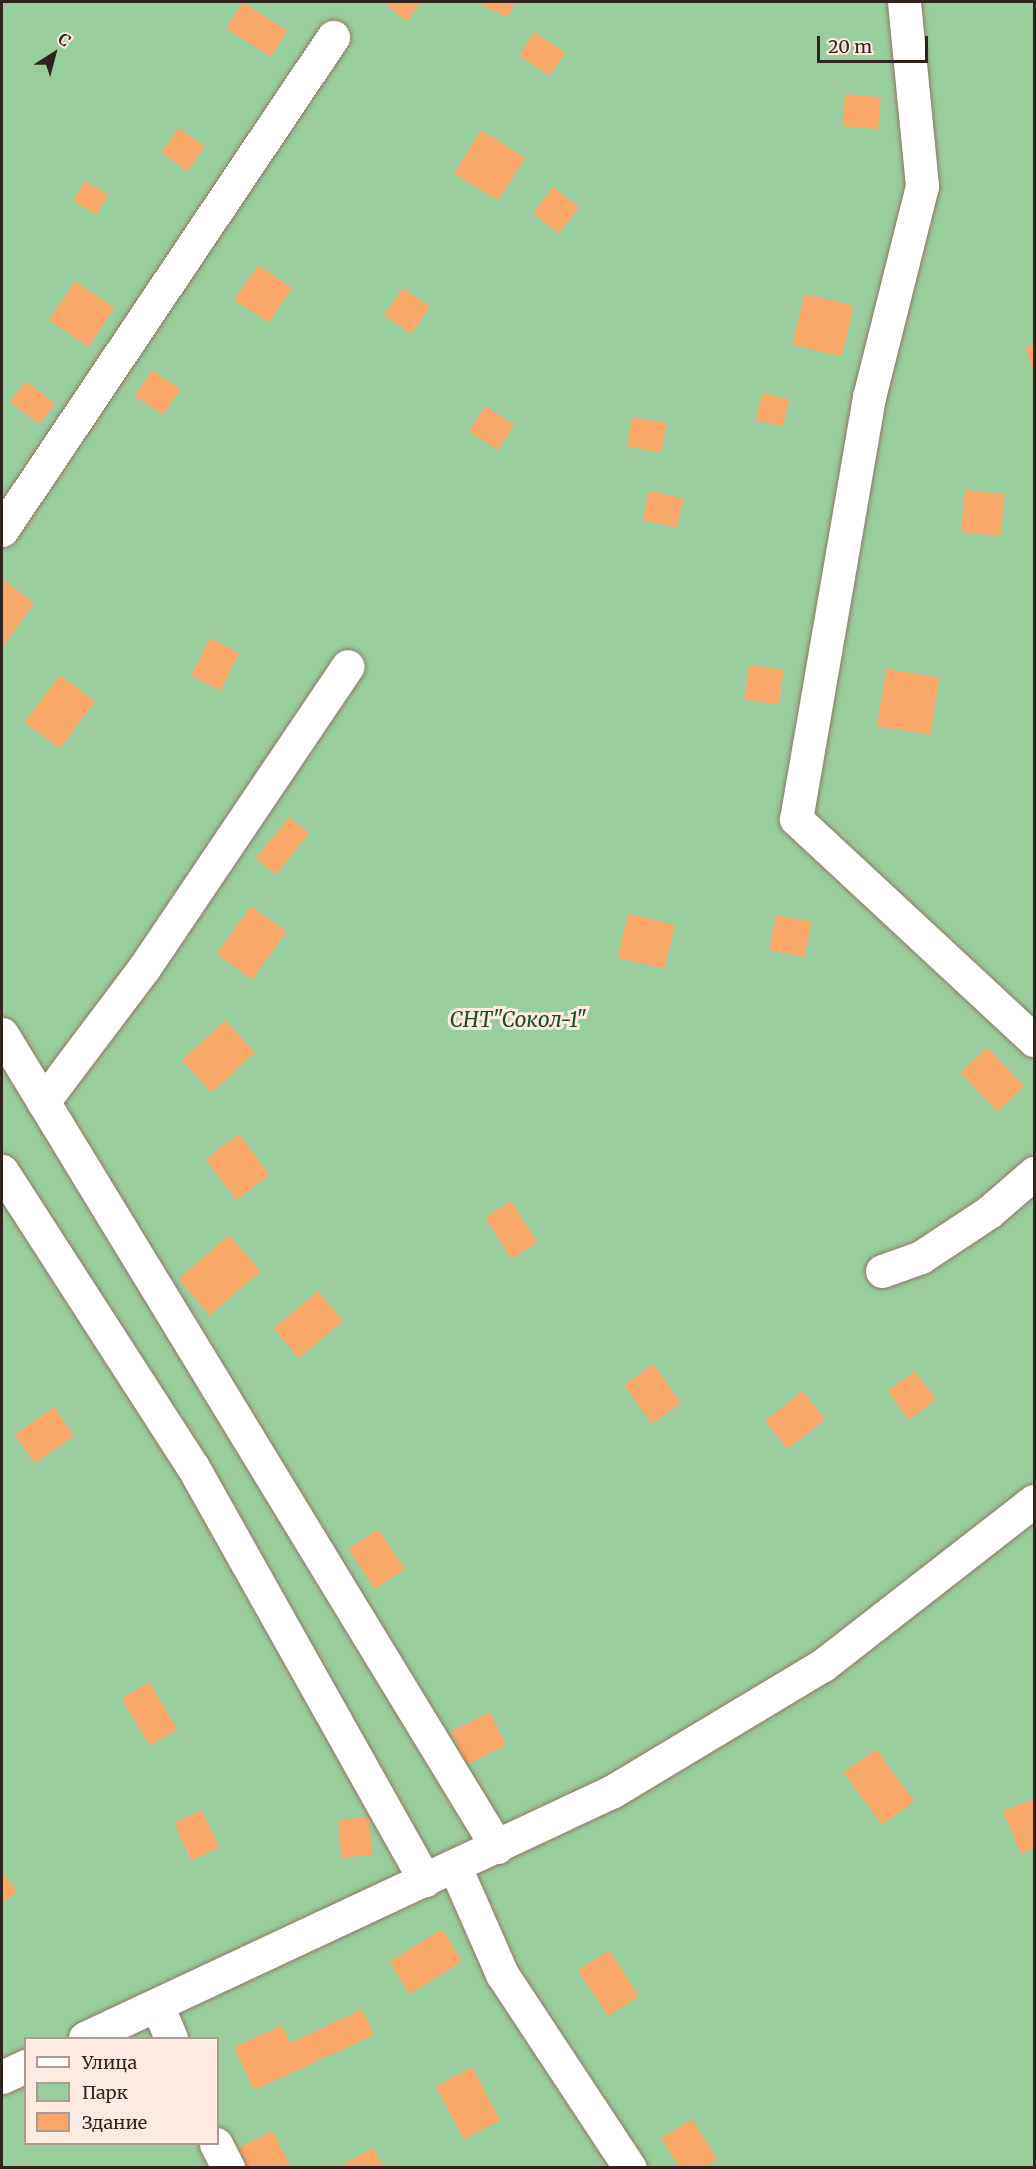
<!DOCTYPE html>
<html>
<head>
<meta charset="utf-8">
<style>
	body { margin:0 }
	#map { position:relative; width:1036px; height:2169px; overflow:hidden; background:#fdeae0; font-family:Merriweather,serif }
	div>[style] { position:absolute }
	.green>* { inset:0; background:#99cd9d }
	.building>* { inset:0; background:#f8a768; transform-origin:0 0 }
	.roads { filter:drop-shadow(0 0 2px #907567) drop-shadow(0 0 2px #907567) }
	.minor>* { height:33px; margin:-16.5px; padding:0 16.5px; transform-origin:16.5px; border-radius:16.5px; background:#fff }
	span { translate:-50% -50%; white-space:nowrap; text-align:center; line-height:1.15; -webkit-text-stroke:6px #fdeae0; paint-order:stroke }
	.park-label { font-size:21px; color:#184f23; font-style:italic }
	.frame { position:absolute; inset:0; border:3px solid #2f241e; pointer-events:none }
	.legend { position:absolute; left:24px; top:2037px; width:195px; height:108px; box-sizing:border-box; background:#fdeae0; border:2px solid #ab9b92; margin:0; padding:8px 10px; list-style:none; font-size:18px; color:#2f241e }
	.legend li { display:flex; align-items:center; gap:12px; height:30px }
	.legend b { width:30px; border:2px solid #ab9b92 }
	.north { position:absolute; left:24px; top:24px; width:60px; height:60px; -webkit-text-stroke:4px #fdeae0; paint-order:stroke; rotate:36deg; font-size:16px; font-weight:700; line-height:24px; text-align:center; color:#2f241e }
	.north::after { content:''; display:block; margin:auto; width:21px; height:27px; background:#2f241e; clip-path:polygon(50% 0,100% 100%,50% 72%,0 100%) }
	.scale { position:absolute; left:817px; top:36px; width:111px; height:27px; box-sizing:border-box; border:3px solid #2f241e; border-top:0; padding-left:8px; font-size:18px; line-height:21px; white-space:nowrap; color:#2f241e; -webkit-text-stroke:4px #fdeae0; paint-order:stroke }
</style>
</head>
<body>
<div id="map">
	<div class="green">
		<div style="clip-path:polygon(evenodd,2px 2px,1034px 2px,1034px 2167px,2px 2168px,2px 2px,26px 2038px,218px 2038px,218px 2144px,26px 2144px,26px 2038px)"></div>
	</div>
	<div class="building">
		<div style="left:243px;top:2px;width:53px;height:31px;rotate:33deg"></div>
		<div style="clip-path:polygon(384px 2px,421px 2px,407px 22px)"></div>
		<div style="clip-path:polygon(482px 2px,515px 2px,508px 17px,481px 5px)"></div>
		<div style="left:534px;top:32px;width:37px;height:28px;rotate:33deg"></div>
		<div style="left:845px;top:94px;width:36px;height:32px;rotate:5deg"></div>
		<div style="left:179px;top:128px;width:32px;height:30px;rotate:36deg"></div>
		<div style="left:481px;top:130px;width:52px;height:51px;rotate:32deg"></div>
		<div style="left:85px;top:181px;width:27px;height:23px;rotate:31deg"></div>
		<div style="left:553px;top:187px;width:33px;height:33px;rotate:38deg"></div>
		<div style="left:258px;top:265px;width:41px;height:42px;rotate:34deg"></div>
		<div style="left:75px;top:281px;width:48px;height:47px;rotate:34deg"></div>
		<div style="left:403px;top:288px;width:33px;height:33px;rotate:35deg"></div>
		<div style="left:804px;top:294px;width:51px;height:52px;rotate:13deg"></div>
		<div style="clip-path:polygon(1034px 344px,1034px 373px,1025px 347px)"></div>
		<div style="left:152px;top:370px;width:34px;height:31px;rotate:34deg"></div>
		<div style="left:26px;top:381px;width:37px;height:26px;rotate:38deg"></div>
		<div style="left:762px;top:393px;width:28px;height:28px;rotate:13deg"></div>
		<div style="left:485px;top:406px;width:35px;height:30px;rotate:33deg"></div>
		<div style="left:632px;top:417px;width:35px;height:30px;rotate:10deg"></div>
		<div style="left:965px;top:490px;width:40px;height:42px;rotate:6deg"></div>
		<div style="left:649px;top:491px;width:35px;height:30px;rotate:12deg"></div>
		<div style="clip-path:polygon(2px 579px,34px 603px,2px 648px)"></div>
		<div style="left:210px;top:638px;width:33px;height:42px;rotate:27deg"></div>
		<div style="left:749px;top:665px;width:35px;height:35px;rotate:8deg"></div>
		<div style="left:886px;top:669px;width:54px;height:58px;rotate:9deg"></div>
		<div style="left:60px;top:675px;width:44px;height:59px;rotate:37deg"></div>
		<div style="left:289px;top:817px;width:26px;height:53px;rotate:39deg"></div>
		<div style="left:251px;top:906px;width:44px;height:59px;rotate:36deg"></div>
		<div style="left:628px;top:914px;width:48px;height:45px;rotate:13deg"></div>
		<div style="left:776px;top:915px;width:36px;height:36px;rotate:11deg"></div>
		<div style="left:225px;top:1020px;width:44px;height:59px;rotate:47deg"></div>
		<div style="left:987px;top:1047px;width:54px;height:37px;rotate:46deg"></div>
		<div style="left:239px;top:1134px;width:51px;height:42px;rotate:53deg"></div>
		<div style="left:511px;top:1201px;width:49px;height:31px;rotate:57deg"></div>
		<div style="left:229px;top:1235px;width:48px;height:67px;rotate:49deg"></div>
		<div style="left:318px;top:1291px;width:39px;height:58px;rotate:50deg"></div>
		<div style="left:653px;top:1364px;width:48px;height:36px;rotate:54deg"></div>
		<div style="left:915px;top:1371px;width:36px;height:34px;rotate:54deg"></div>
		<div style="left:803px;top:1391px;width:36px;height:48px;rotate:52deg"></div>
		<div style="left:54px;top:1407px;width:35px;height:48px;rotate:55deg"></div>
		<div style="left:378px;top:1529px;width:48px;height:36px;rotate:56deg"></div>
		<div style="left:149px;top:1682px;width:55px;height:32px;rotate:59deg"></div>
		<div style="left:490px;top:1712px;width:37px;height:44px;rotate:64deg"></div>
		<div style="left:876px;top:1749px;width:65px;height:40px;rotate:54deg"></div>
		<div style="clip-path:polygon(1034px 1799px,1034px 1848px,1021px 1854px,1003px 1811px)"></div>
		<div style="left:202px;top:1810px;width:41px;height:31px;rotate:65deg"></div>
		<div style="left:369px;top:1817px;width:38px;height:31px;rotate:85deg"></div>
		<div style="clip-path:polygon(2px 1870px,17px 1892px,2px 1903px)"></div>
		<div style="left:442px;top:1929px;width:38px;height:62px;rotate:58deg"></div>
		<div style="left:609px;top:1950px;width:55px;height:37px;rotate:57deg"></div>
		<div style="clip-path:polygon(362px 2009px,374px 2035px,254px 2090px,234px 2047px,282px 2025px,290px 2043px)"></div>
		<div style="left:472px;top:2067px;width:60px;height:41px;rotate:62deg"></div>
		<div style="clip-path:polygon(692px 2119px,717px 2159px,704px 2168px,680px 2168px,661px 2138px)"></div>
		<div style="clip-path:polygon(273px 2131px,291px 2168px,248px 2168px,238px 2148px)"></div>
		<div style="clip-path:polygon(373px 2148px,385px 2168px,345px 2168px,343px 2164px)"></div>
	</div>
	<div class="roads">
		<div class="minor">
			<div style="left:904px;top:2px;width:185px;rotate:84.4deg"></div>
			<div style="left:922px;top:186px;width:218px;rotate:104.1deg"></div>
			<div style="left:869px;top:397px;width:428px;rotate:99.8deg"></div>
			<div style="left:796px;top:819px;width:325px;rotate:42.9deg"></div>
			<div style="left:2px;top:530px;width:594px;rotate:-56.12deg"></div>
			<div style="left:2px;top:1034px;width:952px;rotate:58.66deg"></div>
			<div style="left:43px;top:1102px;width:168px;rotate:-53deg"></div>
			<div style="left:144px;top:968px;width:364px;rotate:-56deg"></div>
			<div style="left:2px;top:1171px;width:352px;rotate:57.2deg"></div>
			<div style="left:193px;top:1467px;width:474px;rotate:60.7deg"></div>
			<div style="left:882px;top:1271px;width:41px;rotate:-19.7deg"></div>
			<div style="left:921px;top:1257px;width:82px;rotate:-33.5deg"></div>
			<div style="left:989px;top:1212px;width:60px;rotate:-40.9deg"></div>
			<div style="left:455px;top:1867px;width:117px;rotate:66.3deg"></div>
			<div style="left:502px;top:1974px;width:232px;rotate:56.6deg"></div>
			<div style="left:157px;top:2005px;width:36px;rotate:67deg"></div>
			<div style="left:85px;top:2038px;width:583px;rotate:-25.07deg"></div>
			<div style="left:613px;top:1791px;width:245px;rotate:-31deg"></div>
			<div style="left:823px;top:1665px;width:267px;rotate:-37.9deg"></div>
			<div style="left:2px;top:2077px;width:26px;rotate:-25deg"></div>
			<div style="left:216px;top:2144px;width:27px;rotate:63deg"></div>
		</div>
	</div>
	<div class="park-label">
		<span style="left:518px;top:1020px">СНТ"Сокол-1"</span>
	</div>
	<div class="frame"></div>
	<ul class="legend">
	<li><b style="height:8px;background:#fff"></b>Улица</li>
	<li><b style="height:16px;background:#99cd9d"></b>Парк</li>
	<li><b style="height:16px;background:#f8a768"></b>Здание</li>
	</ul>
	<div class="north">С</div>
	<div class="scale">20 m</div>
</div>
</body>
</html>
